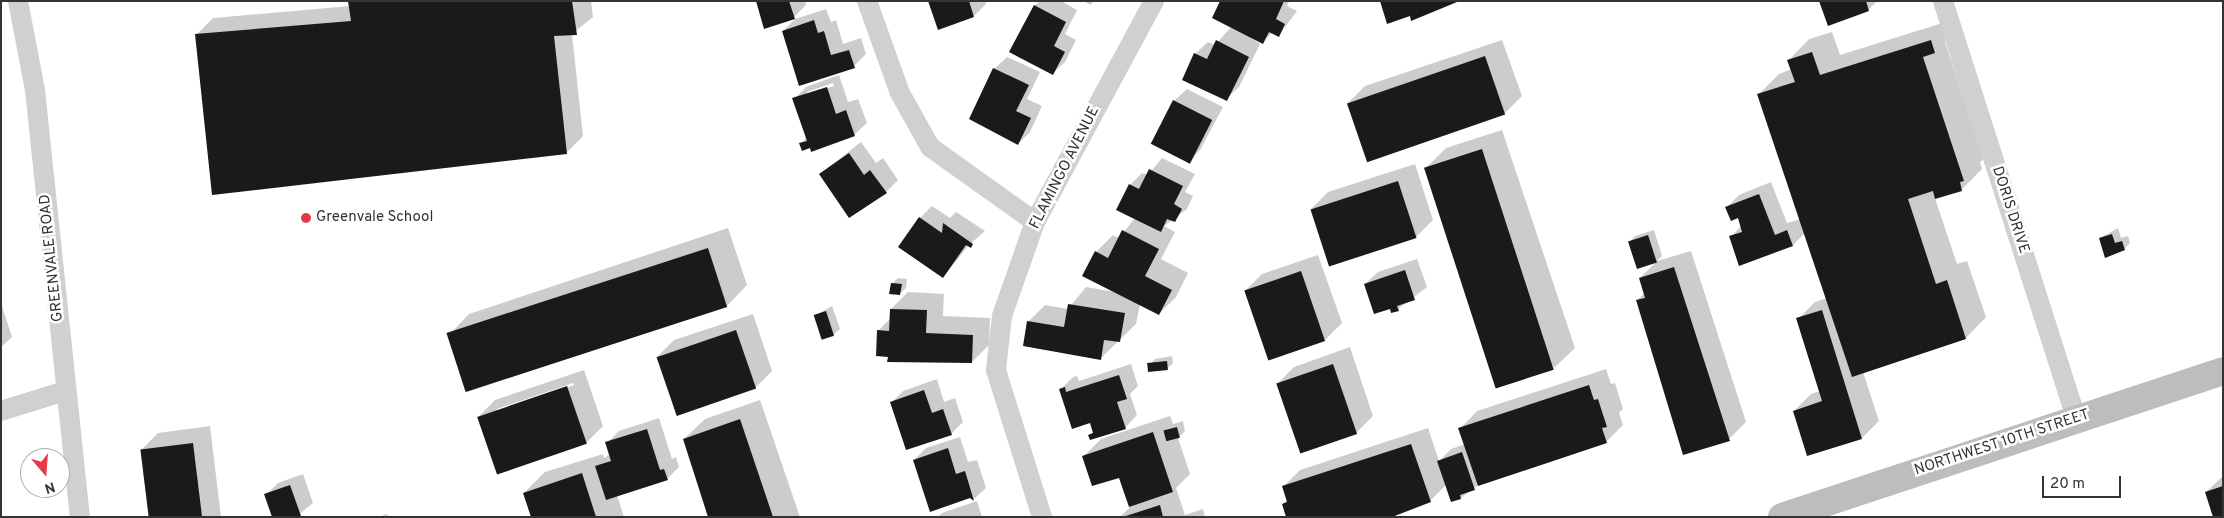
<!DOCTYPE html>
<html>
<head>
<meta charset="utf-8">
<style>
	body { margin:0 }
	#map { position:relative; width:2224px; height:518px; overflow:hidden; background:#fff; font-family:Overpass,sans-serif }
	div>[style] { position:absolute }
	.shadow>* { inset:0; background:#0003 }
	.building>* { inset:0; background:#1a1a1a; transform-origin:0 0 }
	.minor>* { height:20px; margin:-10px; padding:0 10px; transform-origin:10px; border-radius:10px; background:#d0d0d0 }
	.secondary>* { height:28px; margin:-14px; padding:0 14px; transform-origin:14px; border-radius:14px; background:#bdbdbd }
	.dots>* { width:14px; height:14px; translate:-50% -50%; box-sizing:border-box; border:2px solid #fff; border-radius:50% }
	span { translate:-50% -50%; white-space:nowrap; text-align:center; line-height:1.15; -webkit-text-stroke:5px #fff; paint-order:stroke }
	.street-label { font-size:15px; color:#333 }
	.poi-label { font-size:15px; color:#333 }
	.left { translate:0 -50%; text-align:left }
	.frame { position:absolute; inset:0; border:2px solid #333; pointer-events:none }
	.north { position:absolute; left:20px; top:448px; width:50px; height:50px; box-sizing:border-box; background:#fff; border:1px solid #adadad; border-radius:50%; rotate:162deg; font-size:14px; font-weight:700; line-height:20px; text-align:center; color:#333 }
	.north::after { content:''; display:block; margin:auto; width:18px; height:22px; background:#e63946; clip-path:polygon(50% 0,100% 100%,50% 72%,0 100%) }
	.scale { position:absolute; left:2042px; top:476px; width:79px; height:22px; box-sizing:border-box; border:2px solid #333; border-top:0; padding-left:6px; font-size:15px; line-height:18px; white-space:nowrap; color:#333; -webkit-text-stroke:4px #fff; paint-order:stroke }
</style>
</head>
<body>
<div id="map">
	<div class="shadow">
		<div style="clip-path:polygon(350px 1px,591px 1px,593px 17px,572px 34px,583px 136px,566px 153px,196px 35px,213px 18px,350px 6px)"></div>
		<div style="clip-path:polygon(757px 1px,805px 1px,806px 5px,794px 17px)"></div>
		<div style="clip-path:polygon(930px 1px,985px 1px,986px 4px,974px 16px)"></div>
		<div style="clip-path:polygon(1039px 1px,1061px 1px,1077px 10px,1065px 34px,1076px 40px,1065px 62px,1052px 74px,1035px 6px)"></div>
		<div style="clip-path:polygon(1084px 1px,1094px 1px,1090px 5px)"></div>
		<div style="clip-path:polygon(1222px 1px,1289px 1px,1287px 6px,1297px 11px,1279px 35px,1273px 32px,1262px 42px,1248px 35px,1260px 44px,1239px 87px,1226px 99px,1195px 54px,1208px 42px,1215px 45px,1231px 27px)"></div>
		<div style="clip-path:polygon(1820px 1px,1877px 1px,1868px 10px)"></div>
		<div style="clip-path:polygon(826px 9px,831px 22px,836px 20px,843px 44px,861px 38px,866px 54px,854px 66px,800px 84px,783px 31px,795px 19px)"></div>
		<div style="clip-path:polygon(1952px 20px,1955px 31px,1945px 42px,1984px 159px,1980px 162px,1982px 169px,1961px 190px,1935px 198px,1957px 264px,1967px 261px,1986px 317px,1966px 338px,1863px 372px,1879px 421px,1862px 438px,1794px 411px,1811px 394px,1820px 391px,1798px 319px,1815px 302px,1827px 298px,1805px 233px,1793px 245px,1731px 237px,1741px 226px,1738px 217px,1727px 207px,1739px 195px,1771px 182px,1787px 223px,1800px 219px,1759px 94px,1779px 74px,1792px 69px,1789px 60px,1809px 39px,1832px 32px,1840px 55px)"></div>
		<div style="clip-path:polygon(1502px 40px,1522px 96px,1505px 113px,1368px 160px,1348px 103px,1365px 86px)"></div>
		<div style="clip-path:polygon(1007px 57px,1040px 72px,1027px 99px,1042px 106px,1030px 132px,1018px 144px,994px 69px)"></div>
		<div style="clip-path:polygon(evenodd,839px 75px,848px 102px,858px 99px,867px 123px,854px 135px,811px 147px,801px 144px,807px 137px,794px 99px,806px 87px,839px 75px,833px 83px,834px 86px,807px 95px,807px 92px,833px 83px)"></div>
		<div style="clip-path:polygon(1187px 89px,1223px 107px,1200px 150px,1188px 162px,1174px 101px)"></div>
		<div style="clip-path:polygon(1502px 130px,1575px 348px,1554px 368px,1425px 169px,1446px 148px)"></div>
		<div style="clip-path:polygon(861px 142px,876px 163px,883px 158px,898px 180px,886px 192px,820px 174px)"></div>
		<div style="clip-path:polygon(1162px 158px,1195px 174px,1185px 192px,1193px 196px,1187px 209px,1164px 226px,1175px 232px,1161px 259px,1188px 273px,1176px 297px,1159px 314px,1140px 304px,1136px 324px,1100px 359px,1028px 322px,1045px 305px,1068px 309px,1086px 287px,1115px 292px,1096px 252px,1113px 235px,1119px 238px,1135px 218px,1130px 185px,1142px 173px,1148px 175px)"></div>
		<div style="clip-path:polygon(1415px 164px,1433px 220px,1416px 237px,1329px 265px,1311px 209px,1328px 192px)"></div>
		<div style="clip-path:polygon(932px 206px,950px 218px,956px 212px,985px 231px,969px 245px,943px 277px,920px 218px)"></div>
		<div style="clip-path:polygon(728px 228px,747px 285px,727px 306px,467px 392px,449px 335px,469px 314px)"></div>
		<div style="clip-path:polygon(2118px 228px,2121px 238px,2128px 236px,2130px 243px,2124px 249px,2100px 238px)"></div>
		<div style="clip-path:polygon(1654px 230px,1662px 256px,1657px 261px,1691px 251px,1746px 422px,1729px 439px,1637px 300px,1645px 293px,1640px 278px,1656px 262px,1629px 242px,1635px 236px)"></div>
		<div style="clip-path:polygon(1318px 255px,1342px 323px,1325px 340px,1269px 359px,1245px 291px,1262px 274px)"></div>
		<div style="clip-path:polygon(1417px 259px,1427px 287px,1398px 309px,1391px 307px,1365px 284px,1378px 272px)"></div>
		<div style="clip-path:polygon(898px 278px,907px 279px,906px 288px,899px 294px,892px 284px)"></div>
		<div style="clip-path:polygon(908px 292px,944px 294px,943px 316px,990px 318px,989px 345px,972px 362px,889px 355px,878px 331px,891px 318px,891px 309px)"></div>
		<div style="clip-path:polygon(1px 303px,12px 337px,1px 347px)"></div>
		<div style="clip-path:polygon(832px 306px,840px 329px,833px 335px,816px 315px)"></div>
		<div style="clip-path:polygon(753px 314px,772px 371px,755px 388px,657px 357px,674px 340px)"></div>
		<div style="clip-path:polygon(1350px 347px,1373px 416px,1356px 433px,1277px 384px,1294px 367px)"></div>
		<div style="clip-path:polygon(1172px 356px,1173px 363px,1167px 369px,1149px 365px,1155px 359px)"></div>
		<div style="clip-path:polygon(1131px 364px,1138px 386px,1130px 394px,1137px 415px,1125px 428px,1090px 435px,1094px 431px,1090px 421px,1061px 389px,1073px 377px,1077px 376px,1079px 381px)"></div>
		<div style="clip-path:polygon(1606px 369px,1611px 384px,1615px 383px,1623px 409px,1619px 413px,1623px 425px,1606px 442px,1478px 485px,1461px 498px,1447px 484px,1430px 501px,1283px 504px,1288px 500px,1283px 487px,1300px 470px,1428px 428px,1439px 461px,1451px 449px,1465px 444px,1460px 429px,1477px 411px)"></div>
		<div style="clip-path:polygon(evenodd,584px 370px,603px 426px,586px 443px,478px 417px,495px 400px,584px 370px,573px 383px,574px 385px,497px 412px,497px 409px,573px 383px)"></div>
		<div style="clip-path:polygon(937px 379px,944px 402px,955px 398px,963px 422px,951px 434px,891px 403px,903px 391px)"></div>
		<div style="clip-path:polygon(760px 400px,800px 517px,709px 517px,684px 439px,705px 419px)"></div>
		<div style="clip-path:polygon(1170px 416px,1173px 424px,1183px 421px,1185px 431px,1178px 438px,1190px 474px,1176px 488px,1185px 515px,1203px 509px,1205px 517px,1120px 517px,1130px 507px,1120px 476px,1084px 456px,1101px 439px)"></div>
		<div style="clip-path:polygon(659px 418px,672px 459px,676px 457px,679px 467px,667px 479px,617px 495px,624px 517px,532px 517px,524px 493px,545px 472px,603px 454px,604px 458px,610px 454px,607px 443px,619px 431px)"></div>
		<div style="clip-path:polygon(210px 426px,221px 517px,149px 517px,141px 450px,158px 433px)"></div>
		<div style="clip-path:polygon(960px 437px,968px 462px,977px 460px,986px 488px,974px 499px,914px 460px,926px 448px)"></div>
		<div style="clip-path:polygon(303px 474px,313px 503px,296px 517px,273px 517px,266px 495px,278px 483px)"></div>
		<div style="clip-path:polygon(2223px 476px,2223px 517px,2206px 492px)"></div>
		<div style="clip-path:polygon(977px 501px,982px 517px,938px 517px,942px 513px)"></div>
		<div style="clip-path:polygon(387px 514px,388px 517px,378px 517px)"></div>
	</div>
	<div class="building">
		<div style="clip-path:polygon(348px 1px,572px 1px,577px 35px,554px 36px,567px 154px,212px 195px,195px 34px,351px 21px)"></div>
		<div style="clip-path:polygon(756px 1px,789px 1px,795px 19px,764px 29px)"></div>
		<div style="clip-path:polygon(928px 1px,969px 1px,974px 17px,938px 30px)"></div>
		<div style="clip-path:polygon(1220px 1px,1284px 1px,1276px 19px,1285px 24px,1279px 37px,1269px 32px,1263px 44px,1212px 18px)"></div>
		<div style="clip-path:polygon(1380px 1px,1457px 1px,1457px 2px,1411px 21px,1410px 16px,1387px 24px)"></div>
		<div style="clip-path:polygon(1819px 1px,1866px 1px,1869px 11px,1828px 26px)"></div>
		<div style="clip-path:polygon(1034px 5px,1066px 22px,1054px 46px,1065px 52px,1053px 75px,1009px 52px)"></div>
		<div style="clip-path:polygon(814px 20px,818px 33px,824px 31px,831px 55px,849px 50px,855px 68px,799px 86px,782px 31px)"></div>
		<div style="clip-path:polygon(1216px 40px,1249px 57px,1227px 101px,1182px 80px,1194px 53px,1207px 59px)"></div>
		<div style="clip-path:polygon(1931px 40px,1935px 53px,1923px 57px,1964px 181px,1960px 182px,1962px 191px,1935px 199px,1933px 191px,1908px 199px,1936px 284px,1947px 280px,1966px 339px,1852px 377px,1757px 94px,1795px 82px,1787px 60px,1812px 52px,1820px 75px)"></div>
		<div style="left:1485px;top:56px;width:62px;height:146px;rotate:71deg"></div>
		<div style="clip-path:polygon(993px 68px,1029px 85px,1016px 111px,1031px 118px,1018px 145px,969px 119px)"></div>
		<div style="clip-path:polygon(827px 87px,836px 114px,846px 110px,855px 136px,811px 152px,810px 148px,802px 151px,799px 143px,807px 141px,792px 98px)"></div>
		<div style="left:1173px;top:100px;width:44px;height:49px;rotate:27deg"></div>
		<div style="left:1482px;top:149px;width:232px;height:61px;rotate:72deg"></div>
		<div style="clip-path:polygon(849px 153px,864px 175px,870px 170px,887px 193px,849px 218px,819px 174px)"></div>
		<div style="clip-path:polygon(1149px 169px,1183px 186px,1174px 204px,1182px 209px,1175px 222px,1167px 219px,1161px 232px,1116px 210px,1129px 184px,1139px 189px)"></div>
		<div style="left:1398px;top:181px;width:60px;height:92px;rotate:72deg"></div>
		<div style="clip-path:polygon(1759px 194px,1775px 235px,1787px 230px,1793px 246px,1739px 266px,1729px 236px,1742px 232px,1738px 218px,1731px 221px,1725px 207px)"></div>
		<div style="clip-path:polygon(919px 217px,942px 233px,943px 223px,973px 244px,971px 248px,966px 245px,943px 278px,898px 247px)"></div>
		<div style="clip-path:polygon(1122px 230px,1159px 249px,1145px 276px,1172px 290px,1159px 315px,1082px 276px,1095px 251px,1108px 258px)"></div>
		<div style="clip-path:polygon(2112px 234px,2115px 243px,2122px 241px,2125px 250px,2105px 258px,2099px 238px)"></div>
		<div style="left:1648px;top:235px;width:29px;height:21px;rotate:72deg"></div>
		<div style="left:708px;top:248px;width:62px;height:275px;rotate:72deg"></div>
		<div style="clip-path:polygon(1674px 267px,1730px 441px,1683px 455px,1636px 300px,1645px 298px,1639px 278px)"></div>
		<div style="clip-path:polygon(1405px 270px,1415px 300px,1397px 306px,1399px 311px,1391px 313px,1390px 309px,1374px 314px,1364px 284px)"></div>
		<div style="left:1301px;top:271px;width:74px;height:60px;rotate:71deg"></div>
		<div style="clip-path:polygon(891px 283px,902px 284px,900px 295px,889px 294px)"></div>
		<div style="clip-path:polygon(1068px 304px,1125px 313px,1120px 342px,1104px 340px,1101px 360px,1023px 346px,1027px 321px,1064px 327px)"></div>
		<div style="clip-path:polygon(890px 309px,927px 310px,926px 333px,973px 335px,972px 363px,887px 362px,888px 357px,876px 356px,877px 330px,889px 331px)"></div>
		<div style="clip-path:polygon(1822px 310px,1862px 439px,1807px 456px,1793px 411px,1822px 401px,1796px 318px)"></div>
		<div style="left:826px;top:311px;width:26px;height:13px;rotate:72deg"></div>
		<div style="left:736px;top:330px;width:62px;height:84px;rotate:71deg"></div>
		<div style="left:1167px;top:361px;width:9px;height:20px;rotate:84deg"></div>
		<div style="left:1333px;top:364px;width:74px;height:60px;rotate:71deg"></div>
		<div style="clip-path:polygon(1119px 375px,1127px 399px,1117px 402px,1126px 429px,1090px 440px,1088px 435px,1093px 433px,1090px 423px,1072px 429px,1059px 389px,1065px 387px,1066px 392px)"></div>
		<div style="clip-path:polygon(1589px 385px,1594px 400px,1598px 399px,1607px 427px,1602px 428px,1607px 443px,1478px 486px,1458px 428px)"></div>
		<div style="left:567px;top:386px;width:61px;height:95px;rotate:71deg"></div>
		<div style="clip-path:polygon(924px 390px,932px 413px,943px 409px,952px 435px,906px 450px,890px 402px)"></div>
		<div style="clip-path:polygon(740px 419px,773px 517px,708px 517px,683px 439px)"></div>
		<div style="left:1177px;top:427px;width:11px;height:14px;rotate:75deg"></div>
		<div style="clip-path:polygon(647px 429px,660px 470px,664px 469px,668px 480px,606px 500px,595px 466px,611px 461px,605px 442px)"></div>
		<div style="clip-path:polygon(1153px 432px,1173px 492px,1129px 507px,1119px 478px,1092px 486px,1082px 456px)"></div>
		<div style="left:193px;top:443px;width:75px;height:53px;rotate:83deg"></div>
		<div style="clip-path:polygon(1411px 444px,1431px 502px,1392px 517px,1286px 517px,1282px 504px,1287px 502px,1282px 486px)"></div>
		<div style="clip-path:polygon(948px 448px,956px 474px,965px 471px,974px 501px,970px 498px,930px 512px,913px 460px)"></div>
		<div style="clip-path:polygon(1462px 452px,1475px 490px,1460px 495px,1461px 499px,1451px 502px,1437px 461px)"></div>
		<div style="clip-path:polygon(582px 473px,596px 517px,531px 517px,523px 493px)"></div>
		<div style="clip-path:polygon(290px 485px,301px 516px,272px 517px,264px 494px)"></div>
		<div style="clip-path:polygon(2223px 486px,2223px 517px,2213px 517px,2205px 492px)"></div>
		<div style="clip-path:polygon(1160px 505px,1163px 517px,1126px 517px,1126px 516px)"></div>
	</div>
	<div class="minor">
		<div style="left:18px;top:1px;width:91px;rotate:79.2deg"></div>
		<div style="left:35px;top:90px;width:429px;rotate:84deg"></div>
		<div style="left:867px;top:1px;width:98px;rotate:70.3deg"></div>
		<div style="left:900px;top:93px;width:62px;rotate:60.9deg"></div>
		<div style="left:930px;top:147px;width:129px;rotate:35.5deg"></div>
		<div style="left:1943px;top:1px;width:439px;rotate:72.3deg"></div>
		<div style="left:1px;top:411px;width:67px;rotate:-17.4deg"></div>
		<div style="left:1042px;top:517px;width:154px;rotate:-107.4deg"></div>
		<div style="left:996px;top:370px;width:54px;rotate:-83.7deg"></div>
		<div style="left:1002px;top:316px;width:100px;rotate:-70.7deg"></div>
		<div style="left:1035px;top:222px;width:251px;rotate:-61.7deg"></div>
	</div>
	<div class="secondary">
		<div style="left:1782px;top:517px;width:465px;rotate:-18.3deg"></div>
	</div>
	<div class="dots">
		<div style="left:306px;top:218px;background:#e63946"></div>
	</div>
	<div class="street-label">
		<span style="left:1065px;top:168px;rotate:-63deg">FLAMINGO AVENUE</span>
		<span style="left:2010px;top:210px;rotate:72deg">DORIS DRIVE</span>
		<span style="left:52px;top:258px;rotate:-96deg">GREENVALE ROAD</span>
		<span style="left:2002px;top:443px;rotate:-18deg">NORTHWEST 10TH STREET</span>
	</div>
	<div class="poi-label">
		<span class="left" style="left:316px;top:218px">Greenvale School</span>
	</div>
	<div class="frame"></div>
	<div class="north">N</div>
	<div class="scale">20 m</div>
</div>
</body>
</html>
